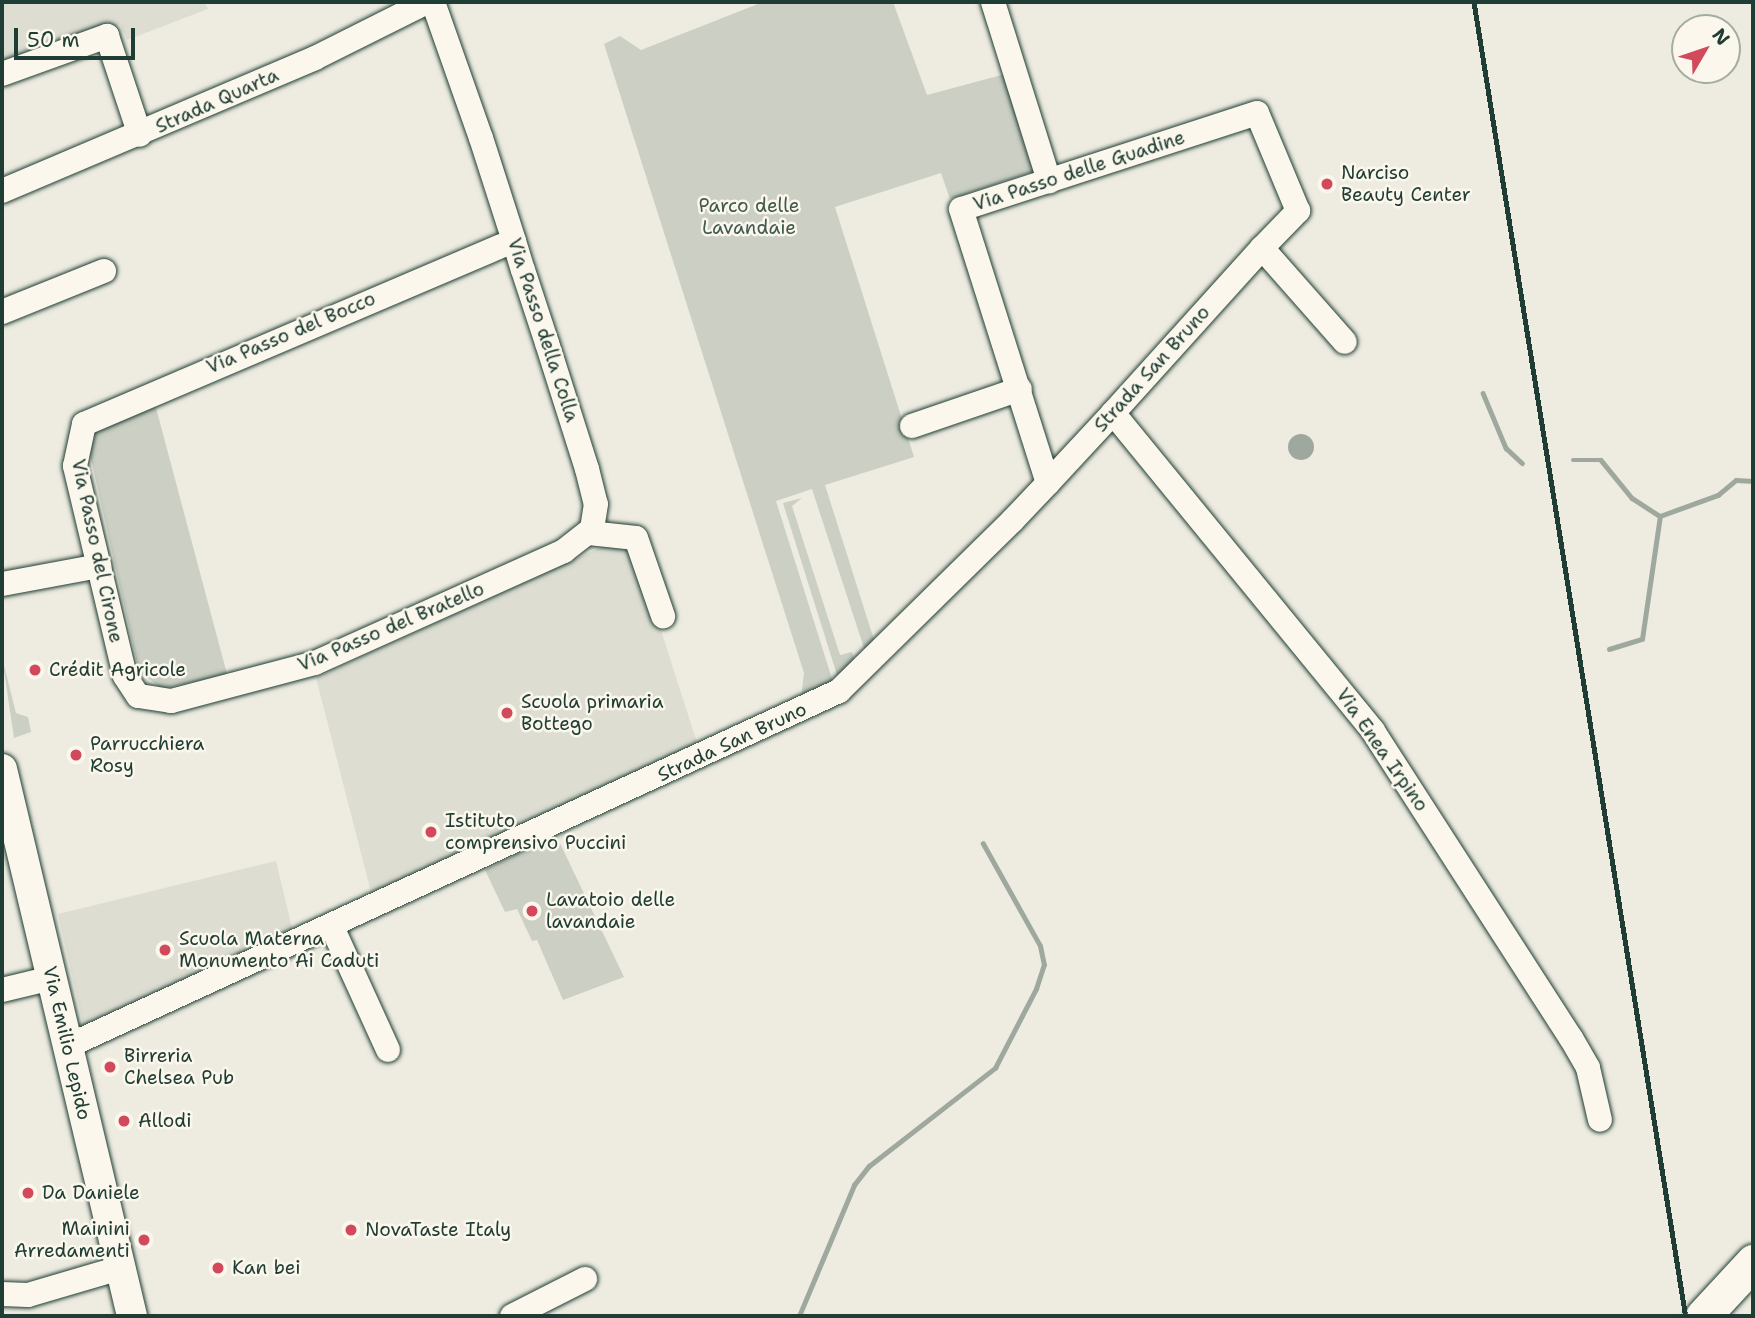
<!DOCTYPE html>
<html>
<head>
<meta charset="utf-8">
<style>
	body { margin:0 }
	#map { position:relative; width:1755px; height:1318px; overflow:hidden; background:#eeece1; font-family:"Shantell Sans",sans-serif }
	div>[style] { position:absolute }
	.built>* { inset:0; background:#ddddd2 }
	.green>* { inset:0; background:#cbcfc4 }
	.water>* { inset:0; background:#9fa89f }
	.round { border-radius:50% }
	.stream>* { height:4.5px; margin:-2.25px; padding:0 2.25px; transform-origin:2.25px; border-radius:2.25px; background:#9fa89f }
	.roads { filter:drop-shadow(0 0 2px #1f3d34) drop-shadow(0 0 2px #1f3d34) }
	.minor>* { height:24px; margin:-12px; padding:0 12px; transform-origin:12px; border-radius:12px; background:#fbf7ec }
	.major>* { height:30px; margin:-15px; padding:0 15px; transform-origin:15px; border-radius:15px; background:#fbf7ec }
	.highway>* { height:35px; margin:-17.5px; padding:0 17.5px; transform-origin:17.5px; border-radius:17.5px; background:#fbf7ec }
	.rail>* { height:4.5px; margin:-2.25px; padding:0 2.25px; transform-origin:2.25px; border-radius:2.25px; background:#1f3d34 }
	.dots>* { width:19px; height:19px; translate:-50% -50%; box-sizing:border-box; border:4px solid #fbf7ec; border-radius:50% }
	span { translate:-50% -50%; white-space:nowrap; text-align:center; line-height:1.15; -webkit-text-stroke:5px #fbf7ec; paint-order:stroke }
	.street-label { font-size:19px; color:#1f3d34 }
	.poi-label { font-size:19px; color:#1f3d34 }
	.left { translate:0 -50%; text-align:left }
	.right { translate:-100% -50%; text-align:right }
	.park-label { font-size:19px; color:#415a51 }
	.frame { position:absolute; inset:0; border:4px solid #1f3d34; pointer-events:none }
	.north { position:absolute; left:1671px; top:14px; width:70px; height:70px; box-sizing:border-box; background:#fbf7ec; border:2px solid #a3ada2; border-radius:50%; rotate:51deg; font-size:19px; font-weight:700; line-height:28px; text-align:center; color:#1f3d34 }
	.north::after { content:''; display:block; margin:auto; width:24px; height:32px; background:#d1495b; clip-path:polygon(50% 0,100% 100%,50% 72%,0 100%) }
	.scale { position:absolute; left:14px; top:28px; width:121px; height:32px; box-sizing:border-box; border:4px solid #1f3d34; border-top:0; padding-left:9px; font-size:21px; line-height:24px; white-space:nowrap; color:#1f3d34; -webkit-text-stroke:5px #fbf7ec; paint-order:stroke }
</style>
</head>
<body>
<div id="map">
	<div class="built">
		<div style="clip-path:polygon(2px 2px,205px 2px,208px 9px,127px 40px,120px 24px,41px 61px,2px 69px)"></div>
		<div style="clip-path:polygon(608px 544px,636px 552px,699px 749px,373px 900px,316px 678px)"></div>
		<div style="clip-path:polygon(276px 861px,294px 936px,85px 1032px,58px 914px)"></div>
	</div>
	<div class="green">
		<div style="clip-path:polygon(763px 2px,893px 2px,927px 95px,1009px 73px,1041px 169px,950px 199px,941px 173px,835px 207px,914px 457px,825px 485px,875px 643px,864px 648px,812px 489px,776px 501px,833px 682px,801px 698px,804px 673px,604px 44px,620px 36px,641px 50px)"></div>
		<div style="clip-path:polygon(155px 404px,227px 674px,162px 689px,139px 671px,89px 450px,96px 431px)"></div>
		<div style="clip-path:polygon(802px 498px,792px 506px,840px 655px,852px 652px,855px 661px,838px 678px,783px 503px)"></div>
		<div style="clip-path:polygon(2px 657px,16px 713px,28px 717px,31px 732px,14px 738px)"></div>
		<div style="clip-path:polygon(556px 835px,624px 977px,563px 1000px,537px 940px,532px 941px,517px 909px,505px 912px,485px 870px)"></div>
	</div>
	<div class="water">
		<div class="round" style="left:1288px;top:434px;width:26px;height:26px"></div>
	</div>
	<div class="stream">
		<div style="left:1483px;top:393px;width:60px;rotate:67.3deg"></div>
		<div style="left:1506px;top:448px;width:22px;rotate:43deg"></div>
		<div style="left:1573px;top:460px;width:28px"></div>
		<div style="left:1601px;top:460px;width:49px;rotate:50.8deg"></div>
		<div style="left:1632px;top:498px;width:33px;rotate:33deg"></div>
		<div style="left:1660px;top:516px;width:62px;rotate:-19.9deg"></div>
		<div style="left:1718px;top:495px;width:23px;rotate:-40deg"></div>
		<div style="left:1736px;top:480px;width:17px;rotate:3deg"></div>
		<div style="left:1609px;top:649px;width:34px;rotate:-17deg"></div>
		<div style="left:1642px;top:639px;width:124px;rotate:-81.7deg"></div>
		<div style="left:799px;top:1316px;width:142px;rotate:-67.2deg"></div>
		<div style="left:854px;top:1185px;width:24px;rotate:-52deg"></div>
		<div style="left:869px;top:1166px;width:160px;rotate:-37.9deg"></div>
		<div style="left:995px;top:1068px;width:89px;rotate:-62.6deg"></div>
		<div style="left:1036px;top:989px;width:25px;rotate:-72deg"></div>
		<div style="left:1044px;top:965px;width:19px;rotate:-102deg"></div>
		<div style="left:1040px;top:946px;width:117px;rotate:-119.2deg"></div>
	</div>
	<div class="roads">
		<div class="minor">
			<div style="left:433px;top:2px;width:144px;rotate:70.6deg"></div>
			<div style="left:481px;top:138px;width:108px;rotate:72.2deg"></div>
			<div style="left:514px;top:241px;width:30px;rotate:73deg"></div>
			<div style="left:523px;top:270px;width:77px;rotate:71.8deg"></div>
			<div style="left:547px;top:343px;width:132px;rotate:72.4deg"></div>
			<div style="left:587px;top:469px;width:36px;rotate:76deg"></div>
			<div style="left:596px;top:504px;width:25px;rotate:99deg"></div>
			<div style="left:592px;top:529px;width:36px;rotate:142deg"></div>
			<div style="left:564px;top:551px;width:273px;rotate:155.8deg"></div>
			<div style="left:315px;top:663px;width:149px;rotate:165.2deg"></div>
			<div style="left:171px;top:701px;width:33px;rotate:-171deg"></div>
			<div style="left:138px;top:696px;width:24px;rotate:-123deg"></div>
			<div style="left:125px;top:676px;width:216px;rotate:-103.4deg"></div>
			<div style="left:75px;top:466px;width:43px;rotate:-77.9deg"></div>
			<div style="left:84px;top:424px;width:467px;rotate:-23.1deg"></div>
			<div style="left:993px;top:2px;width:188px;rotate:72.6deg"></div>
			<div style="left:2px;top:74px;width:112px;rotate:-19.9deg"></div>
			<div style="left:107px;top:36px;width:104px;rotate:71.6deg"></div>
			<div style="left:2px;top:191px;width:340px;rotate:-23deg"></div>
			<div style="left:315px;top:58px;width:125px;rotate:-26.6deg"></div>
			<div style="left:1262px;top:248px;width:125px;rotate:48.6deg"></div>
			<div style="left:2px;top:312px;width:110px;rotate:-21.9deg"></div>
			<div style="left:1113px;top:413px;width:411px;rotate:50.7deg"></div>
			<div style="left:1373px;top:731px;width:365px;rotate:57.2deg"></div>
			<div style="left:1571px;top:1038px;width:34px;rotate:60deg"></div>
			<div style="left:1588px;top:1068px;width:53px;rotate:77deg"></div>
			<div style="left:912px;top:426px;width:114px;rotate:-18.9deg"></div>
			<div style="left:589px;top:533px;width:47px;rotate:6.1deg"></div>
			<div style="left:636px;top:538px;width:83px;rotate:70.9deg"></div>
			<div style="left:2px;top:584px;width:99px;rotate:-10.5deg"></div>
			<div style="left:332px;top:927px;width:135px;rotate:65.5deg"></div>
			<div style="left:2px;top:990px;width:51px;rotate:-13.5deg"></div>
			<div style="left:68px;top:1046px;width:849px;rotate:-24.72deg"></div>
			<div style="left:839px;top:691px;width:243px;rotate:-44.5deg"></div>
			<div style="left:1012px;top:521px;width:52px;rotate:-46.5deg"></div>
			<div style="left:1048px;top:483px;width:96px;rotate:-47.1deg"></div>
			<div style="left:1113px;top:413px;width:222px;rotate:-47.9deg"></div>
			<div style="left:1262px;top:248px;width:52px;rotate:-45.8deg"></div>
			<div style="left:1298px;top:211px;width:106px;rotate:-112.7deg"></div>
			<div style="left:1257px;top:113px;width:311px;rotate:162deg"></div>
			<div style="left:961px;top:209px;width:287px;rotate:72.4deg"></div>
			<div style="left:2px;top:1294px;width:26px;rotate:2deg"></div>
			<div style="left:28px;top:1295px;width:96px;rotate:-16.4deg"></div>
			<div style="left:512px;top:1316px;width:82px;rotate:-26.9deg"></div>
		</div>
		<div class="major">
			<div style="left:2px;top:769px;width:562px;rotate:76.63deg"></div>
		</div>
		<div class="highway">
			<div style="left:1703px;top:1316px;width:74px;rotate:-47.2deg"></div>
		</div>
	</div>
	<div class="rail">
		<div style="left:1474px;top:2px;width:1327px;rotate:80.85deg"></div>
	</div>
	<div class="dots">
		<div style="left:1327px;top:184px;background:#d1495b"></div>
		<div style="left:35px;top:670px;background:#d1495b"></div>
		<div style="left:507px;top:713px;background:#d1495b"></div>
		<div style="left:76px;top:755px;background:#d1495b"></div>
		<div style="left:431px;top:832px;background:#d1495b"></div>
		<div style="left:532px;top:911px;background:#d1495b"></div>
		<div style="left:165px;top:950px;background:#d1495b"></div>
		<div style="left:110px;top:1067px;background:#d1495b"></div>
		<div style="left:124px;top:1121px;background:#d1495b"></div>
		<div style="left:28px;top:1193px;background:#d1495b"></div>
		<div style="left:351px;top:1230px;background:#d1495b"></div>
		<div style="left:144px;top:1240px;background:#d1495b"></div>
		<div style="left:218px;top:1268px;background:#d1495b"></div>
	</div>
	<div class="street-label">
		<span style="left:217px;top:101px;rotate:-24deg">Strada Quarta</span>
		<span style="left:1079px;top:171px;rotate:-18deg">Via Passo delle Guadine</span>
		<span style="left:543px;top:330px;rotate:72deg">Via Passo della Colla</span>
		<span style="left:291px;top:333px;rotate:-23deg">Via Passo del Bocco</span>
		<span style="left:1152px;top:369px;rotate:-48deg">Strada San Bruno</span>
		<span style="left:97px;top:551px;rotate:78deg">Via Passo del Cirone</span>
		<span style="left:391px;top:627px;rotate:-23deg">Via Passo del Bratello</span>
		<span style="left:732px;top:742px;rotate:-25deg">Strada San Bruno</span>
		<span style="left:1382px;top:750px;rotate:55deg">Via Enea Irpino</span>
		<span style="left:67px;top:1043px;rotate:77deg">Via Emilio Lepido</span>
	</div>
	<div class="poi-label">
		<span class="left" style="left:1341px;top:184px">Narciso<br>Beauty Center</span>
		<span class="left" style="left:49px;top:670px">Crédit Agricole</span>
		<span class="left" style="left:521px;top:713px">Scuola primaria<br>Bottego</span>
		<span class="left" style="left:90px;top:755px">Parrucchiera<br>Rosy</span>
		<span class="left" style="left:445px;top:832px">Istituto<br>comprensivo Puccini</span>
		<span class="left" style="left:546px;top:911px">Lavatoio delle<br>lavandaie</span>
		<span class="left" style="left:179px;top:950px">Scuola Materna<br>Monumento Ai Caduti</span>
		<span class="left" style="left:124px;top:1067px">Birreria<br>Chelsea Pub</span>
		<span class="left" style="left:138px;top:1121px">Allodi</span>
		<span class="left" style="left:42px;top:1193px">Da Daniele</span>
		<span class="right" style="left:130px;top:1240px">Mainini<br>Arredamenti</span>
		<span class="left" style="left:365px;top:1230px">NovaTaste Italy</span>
		<span class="left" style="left:232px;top:1268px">Kan bei</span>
	</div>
	<div class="park-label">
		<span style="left:749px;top:217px">Parco delle<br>Lavandaie</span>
	</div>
	<div class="frame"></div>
	<div class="north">N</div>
	<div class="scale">50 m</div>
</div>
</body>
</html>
